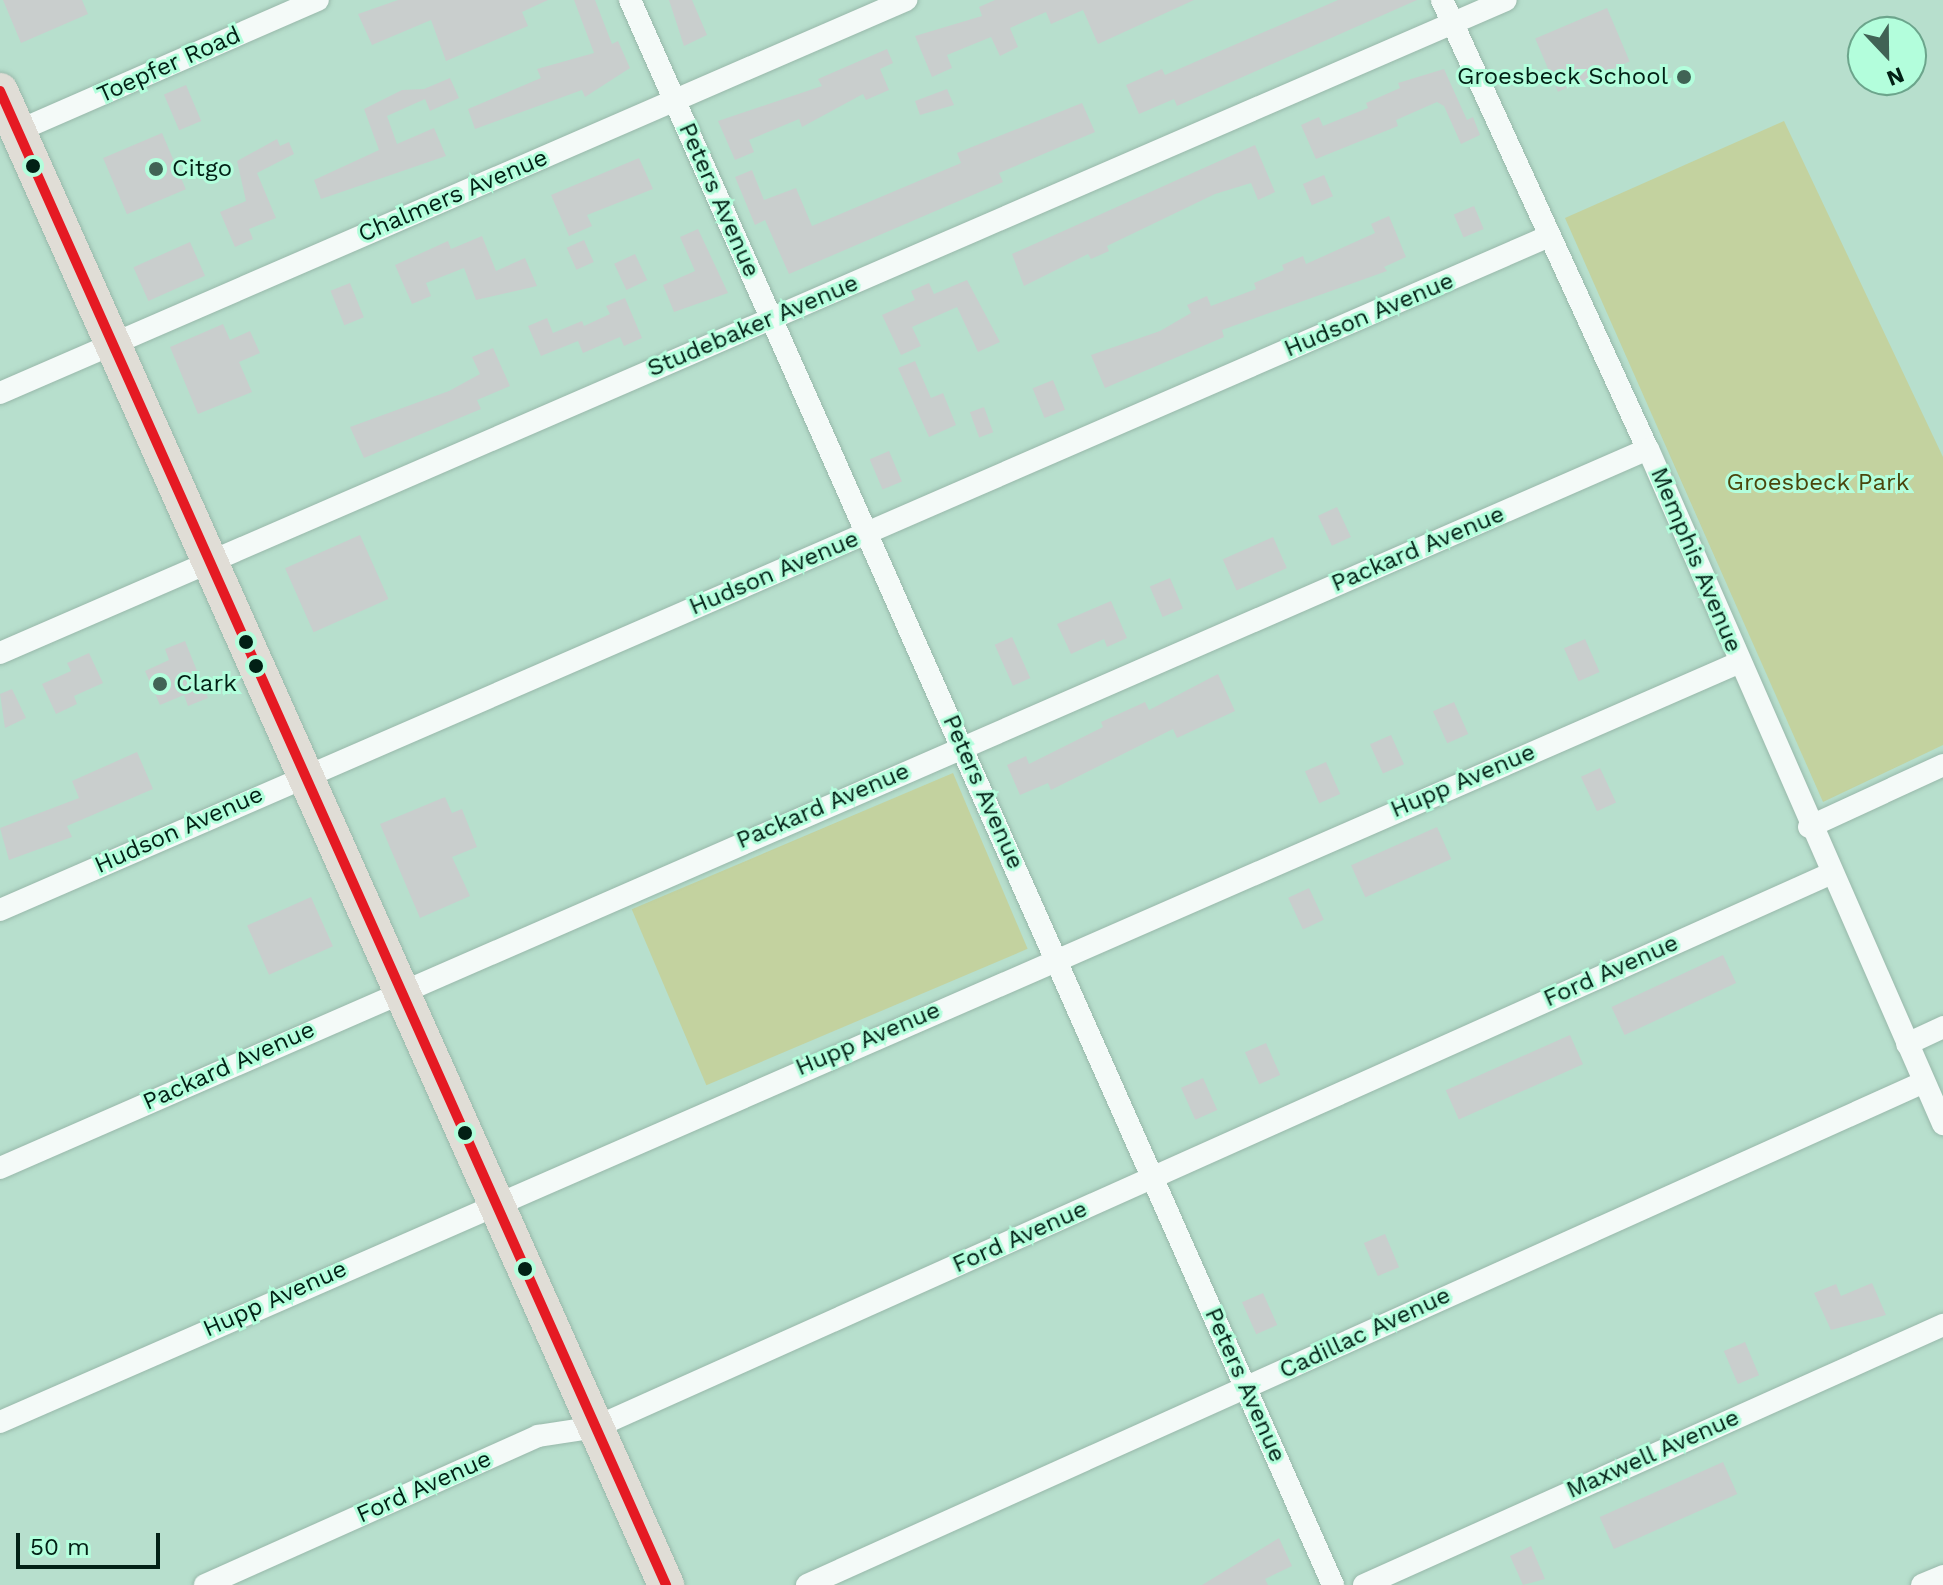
<!DOCTYPE html>
<html>
<head>
<meta charset="utf-8">
<style>
	body { margin:0 }
	#map { position:relative; width:1943px; height:1585px; overflow:hidden; background:#b7dfcd; font-family:"Work Sans",sans-serif }
	div>[style] { position:absolute }
	.green>* { inset:0; background:#c3d29f; transform-origin:0 0 }
	.building>* { inset:0; background:#c9cecd; transform-origin:0 0 }
	.roads { filter:drop-shadow(0 0 2px #98b8aa) drop-shadow(0 0 2px #98b8aa) }
	.minor>* { height:22px; margin:-11px; padding:0 11px; transform-origin:11px; border-radius:11px; background:#f4faf8 }
	.primary>* { height:36px; margin:-18px; padding:0 18px; transform-origin:18px; border-radius:18px; background:#e0ddd6 }
	.bus-1>* { height:10px; margin:-5px; padding:0 5px; transform-origin:5px; border-radius:5px; background:#e51a23 }
	.dots>* { width:22px; height:22px; translate:-50% -50%; box-sizing:border-box; border:4px solid #b3fedc; border-radius:50% }
	span { translate:-50% -50%; white-space:nowrap; text-align:center; line-height:1.15; -webkit-text-stroke:6px #b3fedc; paint-order:stroke }
	.street-label { font-size:24px; color:#022015 }
	.poi-label { font-size:24px; color:#022015 }
	.right { translate:-100% -50%; text-align:right }
	.left { translate:0 -50%; text-align:left }
	.park-label { font-size:24px; color:#4a450c }
	.north { position:absolute; left:1847px; top:16px; width:80px; height:80px; box-sizing:border-box; background:#b3fedc; border:2px solid #6ca58c; border-radius:50%; rotate:158deg; font-size:22px; font-weight:700; line-height:32px; text-align:center; color:#022015 }
	.north::after { content:''; display:block; margin:auto; width:28px; height:36px; background:#416355; clip-path:polygon(50% 0,100% 100%,50% 72%,0 100%) }
	.scale { position:absolute; left:16px; top:1533px; width:144px; height:36px; box-sizing:border-box; border:4px solid #022015; border-top:0; padding-left:10px; font-size:24px; line-height:28px; white-space:nowrap; color:#022015; -webkit-text-stroke:6px #b3fedc; paint-order:stroke }
</style>
</head>
<body>
<div id="map">
	<div class="green">
		<div style="clip-path:polygon(1784px 121px,1943px 457px,1943px 745px,1823px 802px,1565px 218px)"></div>
		<div style="left:953px;top:773px;width:191px;height:349px;rotate:67deg"></div>
	</div>
	<div class="building">
		<div style="clip-path:polygon(3px 0,82px 0,88px 14px,21px 43px)"></div>
		<div style="clip-path:polygon(398px 0,548px 0,522px 12px,528px 26px,446px 61px,431px 20px,372px 45px,358px 14px)"></div>
		<div style="clip-path:polygon(574px 0,595px 0,612px 44px,618px 41px,630px 68px,585px 97px,582px 90px,475px 129px,468px 109px,541px 78px,537px 69px,594px 53px)"></div>
		<div style="clip-path:polygon(669px 0,692px 0,707px 35px,684px 46px)"></div>
		<div style="clip-path:polygon(995px 0,1194px 0,1098px 44px,1083px 10px,1051px 24px,1046px 12px,1010px 28px,1018px 47px,1000px 56px,991px 37px,947px 55px,952px 68px,932px 77px,915px 36px,982px 16px,979px 7px)"></div>
		<div style="clip-path:polygon(1338px 0,1417px 0,1177px 106px,1174px 99px,1139px 114px,1126px 85px,1162px 69px,1165px 75px)"></div>
		<div style="left:1607px;top:8px;width:58px;height:78px;rotate:67deg"></div>
		<div style="clip-path:polygon(887px 49px,893px 63px,880px 69px,889px 90px,866px 100px,863px 94px,802px 127px,799px 119px,749px 140px,754px 152px,735px 160px,718px 121px,822px 86px,818px 79px)"></div>
		<div style="clip-path:polygon(1444px 69px,1467px 120px,1473px 117px,1480px 135px,1461px 144px,1444px 106px,1437px 102px,1396px 120px,1398px 126px,1316px 159px,1301px 125px,1319px 117px,1323px 126px,1368px 108px,1366px 103px,1400px 88px,1398px 83px)"></div>
		<div style="clip-path:polygon(450px 78px,459px 98px,430px 111px,425px 99px,387px 116px,397px 144px,434px 128px,446px 156px,321px 199px,314px 180px,379px 150px,364px 109px,402px 90px,424px 89px)"></div>
		<div style="left:186px;top:85px;width:39px;height:24px;rotate:67deg"></div>
		<div style="clip-path:polygon(947px 89px,954px 105px,920px 115px,915px 101px)"></div>
		<div style="clip-path:polygon(1082px 103px,1095px 132px,999px 173px,1003px 182px,789px 274px,765px 220px,755px 225px,735px 177px,752px 170px,764px 200px,796px 188px,812px 226px,961px 163px,957px 153px)"></div>
		<div style="left:162px;top:133px;width:61px;height:64px;rotate:67deg"></div>
		<div style="clip-path:polygon(277px 139px,280px 146px,289px 142px,294px 154px,257px 173px,276px 218px,249px 229px,253px 239px,235px 247px,220px 212px,246px 201px,237px 161px)"></div>
		<div style="clip-path:polygon(1255px 145px,1275px 192px,1258px 200px,1251px 183px,1215px 194px,1107px 246px,1109px 251px,1091px 259px,1088px 254px,1024px 286px,1012px 254px)"></div>
		<div style="clip-path:polygon(639px 158px,653px 189px,587px 215px,592px 226px,569px 236px,551px 195px)"></div>
		<div style="left:1324px;top:175px;width:23px;height:23px;rotate:67deg"></div>
		<div style="left:1474px;top:206px;width:25px;height:22px;rotate:67deg"></div>
		<div style="clip-path:polygon(1389px 216px,1406px 257px,1384px 267px,1387px 271px,1222px 330px,1224px 337px,1105px 388px,1091px 355px,1160px 331px,1191px 313px,1187px 305px,1207px 296px,1211px 306px,1256px 289px,1254px 283px,1284px 270px,1282px 265px,1303px 256px,1306px 264px,1375px 233px,1371px 224px)"></div>
		<div style="clip-path:polygon(698px 229px,728px 293px,674px 312px,663px 285px,695px 271px,680px 237px)"></div>
		<div style="clip-path:polygon(482px 236px,496px 271px,525px 258px,537px 286px,476px 300px,464px 268px,426px 283px,431px 296px,412px 304px,395px 265px,448px 241px,451px 249px)"></div>
		<div style="left:584px;top:240px;width:24px;height:19px;rotate:66deg"></div>
		<div style="left:190px;top:242px;width:37px;height:62px;rotate:66deg"></div>
		<div style="left:635px;top:254px;width:29px;height:23px;rotate:65deg"></div>
		<div style="clip-path:polygon(967px 280px,1000px 342px,978px 352px,957px 307px,912px 327px,921px 346px,901px 355px,882px 315px,915px 300px,911px 291px,929px 283px,934px 294px)"></div>
		<div style="left:350px;top:283px;width:37px;height:21px;rotate:68deg"></div>
		<div style="clip-path:polygon(625px 298px,642px 338px,624px 346px,620px 337px,583px 353px,578px 341px,541px 356px,528px 326px,547px 318px,553px 333px,582px 321px,584px 326px,610px 314px,606px 306px)"></div>
		<div style="clip-path:polygon(223px 324px,230px 340px,250px 331px,260px 353px,239px 362px,252px 392px,198px 414px,170px 347px)"></div>
		<div style="clip-path:polygon(493px 348px,510px 386px,477px 400px,481px 409px,364px 458px,350px 427px,449px 391px,480px 374px,472px 357px)"></div>
		<div style="clip-path:polygon(915px 361px,931px 398px,943px 393px,956px 425px,929px 437px,898px 368px)"></div>
		<div style="left:1053px;top:380px;width:32px;height:22px;rotate:68deg"></div>
		<div style="left:984px;top:407px;width:27px;height:15px;rotate:70deg"></div>
		<div style="left:889px;top:451px;width:33px;height:21px;rotate:67deg"></div>
		<div style="left:1337px;top:507px;width:33px;height:21px;rotate:65deg"></div>
		<div style="left:360px;top:535px;width:70px;height:82px;rotate:66deg"></div>
		<div style="left:1273px;top:537px;width:34px;height:55px;rotate:66deg"></div>
		<div style="left:1170px;top:578px;width:33px;height:22px;rotate:67deg"></div>
		<div style="clip-path:polygon(1111px 601px,1127px 638px,1107px 647px,1104px 639px,1071px 654px,1057px 624px)"></div>
		<div style="left:1012px;top:637px;width:45px;height:19px;rotate:66deg"></div>
		<div style="left:1585px;top:639px;width:36px;height:23px;rotate:66deg"></div>
		<div style="clip-path:polygon(185px 641px,208px 698px,188px 706px,184px 695px,160px 705px,145px 671px,169px 660px,165px 649px)"></div>
		<div style="clip-path:polygon(89px 653px,103px 683px,74px 696px,77px 704px,56px 714px,42px 684px,71px 671px,67px 663px)"></div>
		<div style="clip-path:polygon(1218px 674px,1235px 711px,1177px 738px,1173px 729px,1051px 790px,1048px 783px,1020px 795px,1007px 765px,1026px 756px,1029px 764px,1103px 727px,1101px 722px,1145px 702px,1149px 710px)"></div>
		<div style="clip-path:polygon(12px 689px,26px 718px,5px 728px,0 694px)"></div>
		<div style="left:1454px;top:702px;width:35px;height:23px;rotate:66deg"></div>
		<div style="left:1391px;top:735px;width:32px;height:23px;rotate:66deg"></div>
		<div style="clip-path:polygon(137px 752px,153px 789px,67px 826px,72px 837px,9px 860px,0 828px,79px 798px,72px 781px)"></div>
		<div style="left:1326px;top:762px;width:35px;height:23px;rotate:66deg"></div>
		<div style="left:1600px;top:768px;width:38px;height:21px;rotate:65deg"></div>
		<div style="clip-path:polygon(445px 797px,452px 813px,462px 809px,477px 847px,452px 857px,470px 896px,420px 918px,380px 824px)"></div>
		<div style="left:1437px;top:827px;width:35px;height:94px;rotate:66deg"></div>
		<div style="left:1309px;top:888px;width:35px;height:23px;rotate:65deg"></div>
		<div style="left:311px;top:897px;width:54px;height:70px;rotate:66deg"></div>
		<div style="left:1723px;top:955px;width:31px;height:123px;rotate:65deg"></div>
		<div style="left:1570px;top:1035px;width:32px;height:136px;rotate:66deg"></div>
		<div style="left:1266px;top:1043px;width:35px;height:23px;rotate:66deg"></div>
		<div style="left:1203px;top:1078px;width:35px;height:24px;rotate:66deg"></div>
		<div style="left:1385px;top:1234px;width:36px;height:23px;rotate:67deg"></div>
		<div style="clip-path:polygon(1872px 1283px,1886px 1315px,1831px 1330px,1814px 1293px,1836px 1284px,1841px 1296px)"></div>
		<div style="left:1263px;top:1293px;width:35px;height:23px;rotate:66deg"></div>
		<div style="left:1745px;top:1342px;width:36px;height:23px;rotate:67deg"></div>
		<div style="left:1723px;top:1462px;width:35px;height:135px;rotate:66deg"></div>
		<div style="clip-path:polygon(1279px 1538px,1292px 1566px,1265px 1579px,1268px 1585px,1202px 1585px)"></div>
		<div style="clip-path:polygon(1531px 1546px,1545px 1579px,1523px 1585px,1510px 1556px)"></div>
	</div>
	<div class="roads">
		<div class="minor">
			<div style="left:630px;top:0;width:1734px;rotate:66.08deg"></div>
			<div style="left:1442px;top:0;width:494px;rotate:65.4deg"></div>
			<div style="left:1648px;top:449px;width:737px;rotate:66.39deg"></div>
			<div style="left:20px;top:130px;width:325px;rotate:-23.6deg"></div>
			<div style="left:0;top:393px;width:988px;rotate:-23.45deg"></div>
			<div style="left:0;top:653px;width:1641px;rotate:-23.44deg"></div>
			<div style="left:1809px;top:827px;width:148px;rotate:-24.8deg"></div>
			<div style="left:0;top:910px;width:1689px;rotate:-23.51deg"></div>
			<div style="left:1907px;top:1044px;width:40px;rotate:-25deg"></div>
			<div style="left:0;top:1168px;width:1798px;rotate:-23.57deg"></div>
			<div style="left:0;top:1422px;width:1899px;rotate:-23.59deg"></div>
			<div style="left:205px;top:1585px;width:365px;rotate:-24.1deg"></div>
			<div style="left:538px;top:1436px;width:59px;rotate:-8.8deg"></div>
			<div style="left:596px;top:1427px;width:1352px;rotate:-24.14deg"></div>
			<div style="left:807px;top:1585px;width:1225px;rotate:-24.24deg"></div>
			<div style="left:1364px;top:1585px;width:635px;rotate:-24.18deg"></div>
			<div style="left:1922px;top:1585px;width:23px;rotate:-23deg"></div>
		</div>
		<div class="primary">
			<div style="left:0;top:91px;width:1636px;rotate:65.97deg"></div>
		</div>
	</div>
	<div class="bus-1">
		<div style="left:0;top:91px;width:1636px;rotate:65.97deg"></div>
	</div>
	<div class="dots">
		<div style="left:1684px;top:77px;background:#416355"></div>
		<div style="left:33px;top:166px;background:#022015"></div>
		<div style="left:156px;top:169px;background:#416355"></div>
		<div style="left:246px;top:642px;background:#022015"></div>
		<div style="left:256px;top:666px;background:#022015"></div>
		<div style="left:160px;top:684px;background:#416355"></div>
		<div style="left:465px;top:1133px;background:#022015"></div>
		<div style="left:525px;top:1269px;background:#022015"></div>
	</div>
	<div class="street-label">
		<span style="left:169px;top:65px;rotate:-24deg">Toepfer Road</span>
		<span style="left:453px;top:196px;rotate:-23deg">Chalmers Avenue</span>
		<span style="left:719px;top:200px;rotate:66deg">Peters Avenue</span>
		<span style="left:1369px;top:315px;rotate:-23deg">Hudson Avenue</span>
		<span style="left:753px;top:326px;rotate:-23deg">Studebaker Avenue</span>
		<span style="left:1418px;top:549px;rotate:-23deg">Packard Avenue</span>
		<span style="left:1696px;top:560px;rotate:67deg">Memphis Avenue</span>
		<span style="left:774px;top:573px;rotate:-23deg">Hudson Avenue</span>
		<span style="left:1463px;top:781px;rotate:-23deg">Hupp Avenue</span>
		<span style="left:983px;top:792px;rotate:66deg">Peters Avenue</span>
		<span style="left:823px;top:806px;rotate:-23deg">Packard Avenue</span>
		<span style="left:179px;top:830px;rotate:-24deg">Hudson Avenue</span>
		<span style="left:1611px;top:971px;rotate:-24deg">Ford Avenue</span>
		<span style="left:868px;top:1039px;rotate:-23deg">Hupp Avenue</span>
		<span style="left:229px;top:1066px;rotate:-24deg">Packard Avenue</span>
		<span style="left:1020px;top:1237px;rotate:-24deg">Ford Avenue</span>
		<span style="left:275px;top:1299px;rotate:-24deg">Hupp Avenue</span>
		<span style="left:1365px;top:1333px;rotate:-25deg">Cadillac Avenue</span>
		<span style="left:1245px;top:1385px;rotate:66deg">Peters Avenue</span>
		<span style="left:1653px;top:1454px;rotate:-24deg">Maxwell Avenue</span>
		<span style="left:424px;top:1487px;rotate:-24deg">Ford Avenue</span>
	</div>
	<div class="poi-label">
		<span class="right" style="left:1668px;top:77px">Groesbeck School</span>
		<span class="left" style="left:172px;top:169px">Citgo</span>
		<span class="left" style="left:176px;top:684px">Clark</span>
	</div>
	<div class="park-label">
		<span style="left:1818px;top:483px">Groesbeck Park</span>
	</div>
	<div class="north">N</div>
	<div class="scale">50 m</div>
</div>
</body>
</html>
